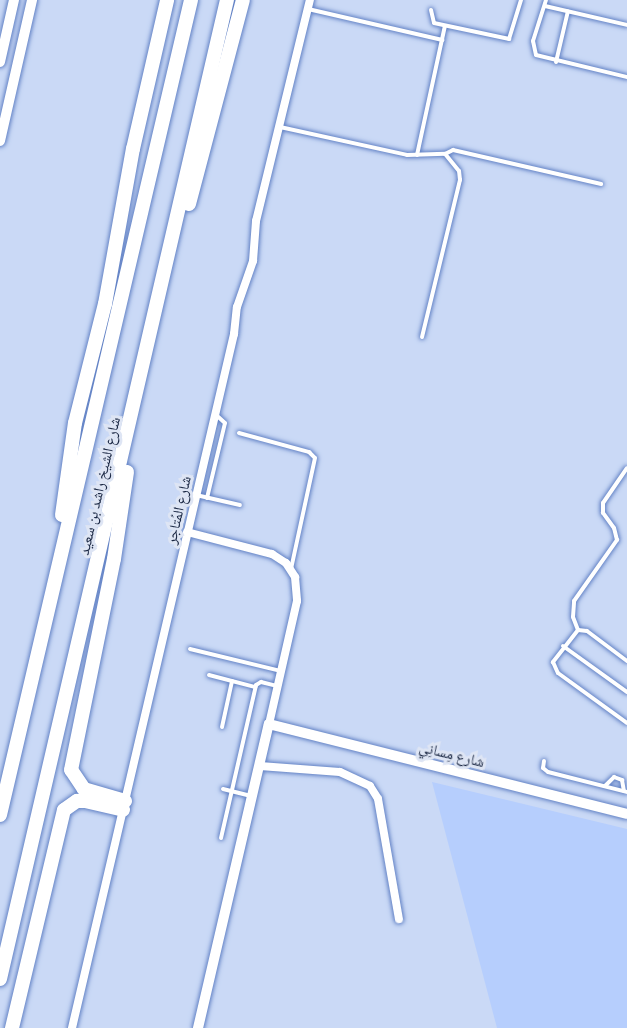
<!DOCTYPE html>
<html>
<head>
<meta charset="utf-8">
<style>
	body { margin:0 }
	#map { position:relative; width:627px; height:1028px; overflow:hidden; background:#cad9f6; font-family:"PT Sans Narrow","Noto Naskh Arabic",sans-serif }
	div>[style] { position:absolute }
	.built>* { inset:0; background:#b6cefd }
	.roads { filter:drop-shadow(0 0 2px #6282c5) drop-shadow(0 0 2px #6282c5) }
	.service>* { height:4px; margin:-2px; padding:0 2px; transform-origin:2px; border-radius:2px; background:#fff }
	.minor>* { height:8px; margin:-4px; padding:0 4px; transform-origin:4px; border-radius:4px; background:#fff }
	.tertiary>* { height:10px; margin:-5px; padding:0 5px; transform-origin:5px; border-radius:5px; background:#fff }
	.trunk>* { height:14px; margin:-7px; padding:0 7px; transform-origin:7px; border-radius:7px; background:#fff }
	span { translate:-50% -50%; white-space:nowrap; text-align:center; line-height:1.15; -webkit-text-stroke:6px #dee5f4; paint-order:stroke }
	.street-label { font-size:15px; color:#1a2743 }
</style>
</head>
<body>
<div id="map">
	<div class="built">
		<div style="clip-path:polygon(432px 782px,627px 829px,627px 1028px,497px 1028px)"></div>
	</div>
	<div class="roads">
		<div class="service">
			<div style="left:546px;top:0;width:43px;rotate:107.6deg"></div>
			<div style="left:533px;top:41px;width:14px;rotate:78deg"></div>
			<div style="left:536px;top:55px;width:94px;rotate:13.6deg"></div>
			<div style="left:545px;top:6px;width:84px;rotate:13deg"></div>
			<div style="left:308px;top:9px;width:138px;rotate:13deg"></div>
			<div style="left:431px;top:10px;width:13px;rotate:77deg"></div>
			<div style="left:434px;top:23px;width:77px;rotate:12deg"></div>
			<div style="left:509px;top:39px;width:41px;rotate:-72.9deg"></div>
			<div style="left:556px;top:62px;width:52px;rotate:-76.8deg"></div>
			<div style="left:280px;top:127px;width:130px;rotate:12.4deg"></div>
			<div style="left:407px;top:155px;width:38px;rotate:-2deg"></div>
			<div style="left:445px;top:154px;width:9px;rotate:-27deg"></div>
			<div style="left:453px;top:150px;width:152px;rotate:12.9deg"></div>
			<div style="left:417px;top:155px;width:132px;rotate:-77.8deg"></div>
			<div style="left:422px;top:337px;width:162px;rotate:-76.4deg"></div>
			<div style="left:460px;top:180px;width:9px;rotate:-96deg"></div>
			<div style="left:459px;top:171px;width:22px;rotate:-129deg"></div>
			<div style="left:239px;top:433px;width:73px;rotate:15.2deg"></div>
			<div style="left:309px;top:452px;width:8px;rotate:45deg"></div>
			<div style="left:315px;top:458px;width:114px;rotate:102.2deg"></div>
			<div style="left:196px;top:495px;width:45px;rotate:12.8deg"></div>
			<div style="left:207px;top:498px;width:77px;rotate:-76.5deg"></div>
			<div style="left:225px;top:423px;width:13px;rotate:-138deg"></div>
			<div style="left:578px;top:630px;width:14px;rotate:-111deg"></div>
			<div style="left:573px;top:617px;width:16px;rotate:-86deg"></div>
			<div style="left:574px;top:601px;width:75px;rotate:-54.8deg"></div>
			<div style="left:617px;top:540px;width:12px;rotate:-104deg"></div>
			<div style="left:614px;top:528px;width:19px;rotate:-126deg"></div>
			<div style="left:603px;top:513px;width:10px;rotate:-90deg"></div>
			<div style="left:603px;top:503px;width:42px;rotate:-55.6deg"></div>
			<div style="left:563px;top:646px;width:79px;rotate:35.7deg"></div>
			<div style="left:190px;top:649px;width:94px;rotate:13.6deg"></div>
			<div style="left:627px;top:661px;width:50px;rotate:-143.1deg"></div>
			<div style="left:587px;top:631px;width:9px;rotate:-174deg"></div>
			<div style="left:578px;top:630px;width:41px;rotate:128deg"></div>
			<div style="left:553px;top:662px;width:12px;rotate:66deg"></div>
			<div style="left:558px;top:673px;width:85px;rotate:35.9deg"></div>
			<div style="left:209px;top:675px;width:48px;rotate:14.6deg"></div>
			<div style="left:222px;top:727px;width:47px;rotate:-77.7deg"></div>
			<div style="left:544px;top:761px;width:7px;rotate:98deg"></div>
			<div style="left:543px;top:768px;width:6px;rotate:39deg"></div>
			<div style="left:548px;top:772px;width:81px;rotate:14.2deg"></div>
			<div style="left:605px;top:786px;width:13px;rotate:-45deg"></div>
			<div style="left:614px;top:777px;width:9px;rotate:21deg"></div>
			<div style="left:622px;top:780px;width:11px;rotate:80deg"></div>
			<div style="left:223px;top:789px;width:29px;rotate:14deg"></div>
			<div style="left:221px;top:838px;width:157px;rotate:-77.1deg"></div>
			<div style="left:256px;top:685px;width:6px;rotate:-31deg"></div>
			<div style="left:261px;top:682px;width:16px;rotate:14deg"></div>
		</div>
		<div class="minor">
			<div style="left:187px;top:532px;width:88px;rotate:14.5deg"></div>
			<div style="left:272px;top:554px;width:17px;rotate:33deg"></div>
			<div style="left:286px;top:563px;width:17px;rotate:57deg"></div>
			<div style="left:295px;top:577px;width:24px;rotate:85deg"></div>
			<div style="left:297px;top:601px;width:126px;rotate:102.8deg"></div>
			<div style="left:260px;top:766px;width:80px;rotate:4.3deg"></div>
			<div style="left:340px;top:772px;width:33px;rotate:25deg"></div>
			<div style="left:370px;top:786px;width:15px;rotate:58deg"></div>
			<div style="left:378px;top:799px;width:122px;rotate:80.1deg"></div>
			<div style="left:72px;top:1028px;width:713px;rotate:-76.86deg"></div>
			<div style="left:234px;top:334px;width:27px;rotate:-84deg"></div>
			<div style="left:237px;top:307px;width:49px;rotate:-70.8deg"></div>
			<div style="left:253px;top:261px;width:40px;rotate:-85.7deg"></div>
			<div style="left:256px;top:221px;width:228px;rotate:-76.3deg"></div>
		</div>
		<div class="tertiary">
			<div style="left:0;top:62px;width:64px;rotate:-77.3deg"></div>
			<div style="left:0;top:141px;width:145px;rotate:-77.2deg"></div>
			<div style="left:198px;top:1028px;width:312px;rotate:-76.9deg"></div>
			<div style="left:269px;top:724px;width:369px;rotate:14.1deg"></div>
		</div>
		<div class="trunk">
			<div style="left:189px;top:204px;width:211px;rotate:-75.2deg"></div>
			<div style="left:62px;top:515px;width:93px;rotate:-82deg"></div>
			<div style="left:75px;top:423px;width:123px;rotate:-75.9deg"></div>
			<div style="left:105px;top:304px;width:158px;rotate:-79.8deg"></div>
			<div style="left:133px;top:149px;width:153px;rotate:-77.1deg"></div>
			<div style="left:125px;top:801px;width:43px;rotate:-163.7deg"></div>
			<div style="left:84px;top:789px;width:23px;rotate:-124deg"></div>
			<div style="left:71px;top:770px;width:215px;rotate:-78.5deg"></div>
			<div style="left:114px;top:559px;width:88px;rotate:-81.5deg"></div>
			<div style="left:0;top:815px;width:837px;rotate:-76.81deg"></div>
			<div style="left:0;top:979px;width:1005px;rotate:-76.95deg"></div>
			<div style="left:12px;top:1028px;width:224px;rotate:-76.6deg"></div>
			<div style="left:64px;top:810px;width:16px;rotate:-35deg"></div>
			<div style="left:77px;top:801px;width:8px"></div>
			<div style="left:85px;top:801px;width:39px;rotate:13deg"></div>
		</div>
	</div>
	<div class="street-label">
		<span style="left:99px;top:486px;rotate:-77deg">شارع الشيخ راشد بن سعيد</span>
		<span style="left:178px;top:510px;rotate:-77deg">شارع المُتاجر</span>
		<span style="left:452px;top:754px;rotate:14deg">شارع مِسانِي</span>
	</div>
</div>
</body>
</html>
